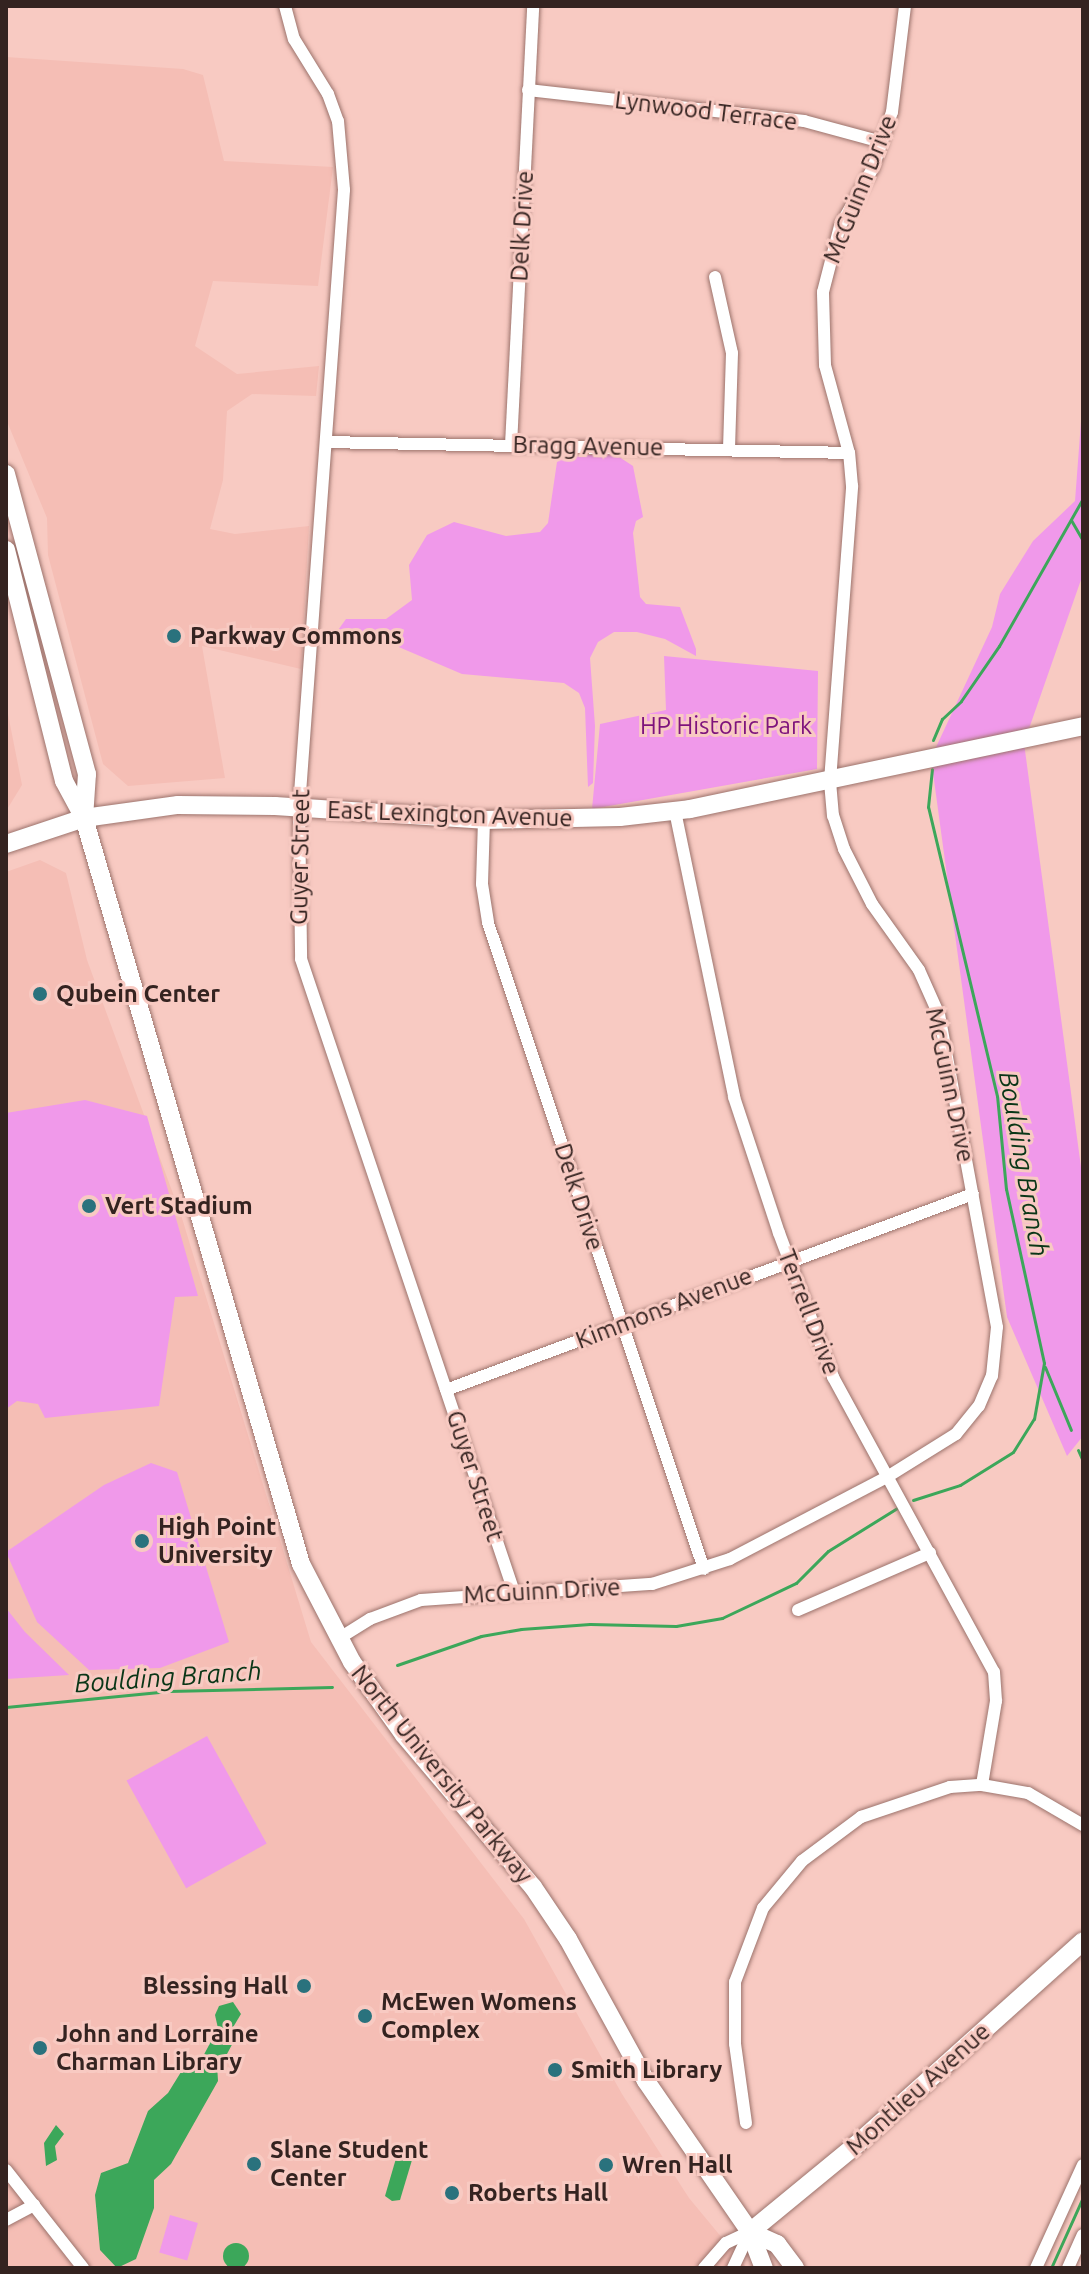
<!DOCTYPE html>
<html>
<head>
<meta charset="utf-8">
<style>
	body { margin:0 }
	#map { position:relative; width:1089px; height:2274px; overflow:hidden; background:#f8cac2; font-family:Ubuntu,sans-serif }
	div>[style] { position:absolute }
	.built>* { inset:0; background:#f5beb5 }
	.green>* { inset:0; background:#f099ea; transform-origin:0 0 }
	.water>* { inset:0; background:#3ca75a }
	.round { border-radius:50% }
	.stream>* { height:3px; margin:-1.5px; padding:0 1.5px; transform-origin:1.5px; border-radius:1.5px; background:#3ca75a }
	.river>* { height:20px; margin:-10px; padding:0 10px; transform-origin:10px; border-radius:10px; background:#3ca75a }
	.roads { filter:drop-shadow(0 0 2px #9c736c) drop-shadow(0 0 2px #9c736c) }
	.street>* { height:12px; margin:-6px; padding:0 6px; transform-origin:6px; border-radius:6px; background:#fff }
	.secondary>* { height:18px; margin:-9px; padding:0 9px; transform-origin:9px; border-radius:9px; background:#fff }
	.dots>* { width:22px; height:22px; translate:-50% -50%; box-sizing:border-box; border:4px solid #f8cac2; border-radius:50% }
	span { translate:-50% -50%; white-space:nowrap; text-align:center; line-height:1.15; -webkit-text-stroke:6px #f8cac2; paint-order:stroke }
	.street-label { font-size:24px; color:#342320 }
	.poi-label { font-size:24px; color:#342320; font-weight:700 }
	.left { translate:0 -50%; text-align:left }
	.right { translate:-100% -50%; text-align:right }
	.park-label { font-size:24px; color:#7e127c }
	.water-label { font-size:26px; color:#0a3617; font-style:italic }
	.frame { position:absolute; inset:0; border:8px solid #342320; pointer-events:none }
</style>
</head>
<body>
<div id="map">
	<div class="built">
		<div style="clip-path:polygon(6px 57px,183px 69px,203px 75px,224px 161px,333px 167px,318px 286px,213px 281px,195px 346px,237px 374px,319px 366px,316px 396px,252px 394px,227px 411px,223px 480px,210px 529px,235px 534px,309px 526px,301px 669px,202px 646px,225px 778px,128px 786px,103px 764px,48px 555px,47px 518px,6px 419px)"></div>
		<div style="clip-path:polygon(6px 704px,22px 785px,6px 811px)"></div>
		<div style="clip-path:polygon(40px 860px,66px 873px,87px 960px,182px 1218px,311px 1642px,524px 1919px,622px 2094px,689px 2198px,747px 2268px,6px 2268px,6px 872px)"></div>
	</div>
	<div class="green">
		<div style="clip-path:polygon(1083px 395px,1083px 574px,1024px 743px,1083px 1182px,1083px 1436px,1067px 1456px,1007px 1317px,931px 758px,992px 627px,1000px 594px,1033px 541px,1075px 501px)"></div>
		<div style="clip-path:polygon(613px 453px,633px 466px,643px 517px,636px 521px,633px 533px,640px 597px,646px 604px,680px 607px,696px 649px,696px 656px,665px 639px,637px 632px,614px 632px,598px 642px,590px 658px,595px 726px,593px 783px,588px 787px,585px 708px,579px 693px,564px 683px,462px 674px,394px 645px,333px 637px,346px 619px,386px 619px,412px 600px,409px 565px,427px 535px,454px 522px,506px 536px,540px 532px,548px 523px,557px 462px,564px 457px)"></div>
		<div style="clip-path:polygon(664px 656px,818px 671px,817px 769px,592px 809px,600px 724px,666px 710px)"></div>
		<div style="clip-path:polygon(85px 1100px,147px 1116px,198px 1296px,175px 1297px,159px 1406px,45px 1418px,38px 1404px,17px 1401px,6px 1409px,6px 1113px)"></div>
		<div style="clip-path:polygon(151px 1463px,177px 1472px,229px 1642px,160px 1668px,89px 1670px,37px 1622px,6px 1552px,104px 1485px)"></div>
		<div style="clip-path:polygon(6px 1608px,25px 1632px,69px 1675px,6px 1679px)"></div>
		<div style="left:207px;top:1736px;width:123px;height:92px;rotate:61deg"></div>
		<div style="left:170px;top:2215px;width:29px;height:39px;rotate:16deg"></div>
	</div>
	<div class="water">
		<div style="clip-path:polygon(233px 2002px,241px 2014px,226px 2039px,220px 2037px,215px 2015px,219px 2006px)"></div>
		<div style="clip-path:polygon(203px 2055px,217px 2064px,218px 2081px,171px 2164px,154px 2180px,154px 2208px,136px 2259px,117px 2268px,100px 2250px,95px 2195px,101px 2173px,128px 2163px,148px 2111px,168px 2093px,189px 2059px)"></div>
		<div style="clip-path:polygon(56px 2125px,64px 2134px,55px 2146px,57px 2160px,46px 2166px,44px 2143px)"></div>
		<div style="clip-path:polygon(397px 2155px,412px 2160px,400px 2200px,392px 2201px,385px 2196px)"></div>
		<div class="round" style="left:223px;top:2243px;width:26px;height:26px"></div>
	</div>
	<div class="stream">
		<div style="left:1071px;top:520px;width:24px;rotate:60deg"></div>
		<div style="left:933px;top:740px;width:23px;rotate:-67deg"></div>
		<div style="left:942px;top:719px;width:26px;rotate:-43deg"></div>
		<div style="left:961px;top:701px;width:67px;rotate:-55.4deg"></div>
		<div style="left:999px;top:646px;width:170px;rotate:-60.4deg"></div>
		<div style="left:1045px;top:1367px;width:68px;rotate:67.6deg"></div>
		<div style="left:1078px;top:1450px;width:12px;rotate:66deg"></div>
		<div style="left:913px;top:1500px;width:49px;rotate:-17.7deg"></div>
		<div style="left:960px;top:1485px;width:62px;rotate:-31.9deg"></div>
		<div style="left:1013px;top:1452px;width:39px;rotate:-58deg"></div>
		<div style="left:1034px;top:1419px;width:57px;rotate:-79.9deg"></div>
		<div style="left:1044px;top:1363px;width:178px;rotate:-102.3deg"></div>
		<div style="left:1006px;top:1189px;width:93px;rotate:-95.5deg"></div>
		<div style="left:997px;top:1096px;width:297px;rotate:-103.4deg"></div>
		<div style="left:928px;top:807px;width:38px;rotate:-84deg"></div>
		<div style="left:397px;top:1665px;width:89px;rotate:-19deg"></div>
		<div style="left:481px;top:1636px;width:41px;rotate:-9.9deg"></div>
		<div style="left:521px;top:1629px;width:69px;rotate:-4.1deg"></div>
		<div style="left:590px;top:1624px;width:86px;rotate:1.3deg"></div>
		<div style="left:676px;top:1626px;width:47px;rotate:-9.9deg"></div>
		<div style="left:722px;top:1618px;width:82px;rotate:-25.3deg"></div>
		<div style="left:796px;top:1583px;width:45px;rotate:-45deg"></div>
		<div style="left:828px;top:1551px;width:81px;rotate:-31.9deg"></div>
		<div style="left:6px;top:1707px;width:164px;rotate:-5.6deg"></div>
		<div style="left:169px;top:1691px;width:163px;rotate:-1.4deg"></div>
		<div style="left:1051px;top:2268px;width:78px;rotate:-65.7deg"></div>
	</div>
	<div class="river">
		<div style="left:213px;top:2059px;width:24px;rotate:-62deg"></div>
	</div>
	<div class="roads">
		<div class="street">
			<div style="left:285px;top:6px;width:34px;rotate:75deg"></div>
			<div style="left:294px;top:39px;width:65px;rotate:58.3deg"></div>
			<div style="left:328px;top:94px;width:29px;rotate:70deg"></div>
			<div style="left:338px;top:121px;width:69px;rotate:85deg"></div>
			<div style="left:344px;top:190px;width:619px;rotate:94.17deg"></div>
			<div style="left:299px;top:807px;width:152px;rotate:89.2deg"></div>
			<div style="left:301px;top:959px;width:668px;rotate:71.4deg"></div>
			<div style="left:528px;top:90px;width:278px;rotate:6.4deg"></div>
			<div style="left:804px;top:121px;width:81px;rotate:15.1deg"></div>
			<div style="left:715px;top:277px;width:78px;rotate:77.4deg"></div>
			<div style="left:732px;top:353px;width:96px;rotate:91.8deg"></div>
			<div style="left:326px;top:442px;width:523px;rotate:1.2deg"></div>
			<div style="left:511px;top:445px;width:440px;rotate:-87.1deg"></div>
			<div style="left:675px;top:811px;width:292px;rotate:78.3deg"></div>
			<div style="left:734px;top:1097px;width:143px;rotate:71.7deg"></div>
			<div style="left:779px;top:1233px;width:154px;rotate:69.4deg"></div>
			<div style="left:833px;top:1377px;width:336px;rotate:61.4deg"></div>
			<div style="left:994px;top:1672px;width:29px;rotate:86deg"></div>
			<div style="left:996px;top:1701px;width:85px;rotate:99.5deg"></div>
			<div style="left:484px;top:820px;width:64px;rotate:91.8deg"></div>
			<div style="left:482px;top:884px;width:39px;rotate:81deg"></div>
			<div style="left:488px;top:923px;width:681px;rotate:71.51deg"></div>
			<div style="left:446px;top:1390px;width:562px;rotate:-20.4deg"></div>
			<div style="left:798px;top:1610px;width:144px;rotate:-23.4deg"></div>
			<div style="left:338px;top:1639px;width:38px;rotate:-32deg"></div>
			<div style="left:370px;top:1619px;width:54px;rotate:-20.4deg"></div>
			<div style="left:421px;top:1600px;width:232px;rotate:-4deg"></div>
			<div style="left:652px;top:1584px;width:82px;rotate:-17.8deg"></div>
			<div style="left:730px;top:1559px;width:177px;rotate:-27.6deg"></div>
			<div style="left:887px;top:1477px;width:81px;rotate:-31.9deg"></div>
			<div style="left:956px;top:1434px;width:36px;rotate:-51deg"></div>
			<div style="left:979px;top:1406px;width:33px;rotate:-67deg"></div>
			<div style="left:992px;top:1376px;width:49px;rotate:-84.2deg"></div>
			<div style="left:997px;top:1327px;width:317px;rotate:-100.5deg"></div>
			<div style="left:939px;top:1015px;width:49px;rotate:-114deg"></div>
			<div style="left:919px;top:970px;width:81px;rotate:-125.5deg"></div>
			<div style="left:872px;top:904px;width:62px;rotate:-117deg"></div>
			<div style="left:844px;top:849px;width:35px;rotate:-108deg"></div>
			<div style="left:833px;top:816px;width:35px;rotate:-95deg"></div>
			<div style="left:830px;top:781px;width:296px;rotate:-85.7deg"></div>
			<div style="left:852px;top:486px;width:33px;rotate:-95deg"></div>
			<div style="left:849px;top:453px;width:91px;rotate:-105.3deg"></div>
			<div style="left:825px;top:365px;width:73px;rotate:-91.6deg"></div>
			<div style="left:823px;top:292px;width:68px;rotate:-75.6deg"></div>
			<div style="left:840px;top:226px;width:67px;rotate:-60.4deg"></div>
			<div style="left:873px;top:168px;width:59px;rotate:-71.3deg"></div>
			<div style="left:892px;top:112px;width:107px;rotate:-83deg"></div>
			<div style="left:746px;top:2123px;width:80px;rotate:-97.9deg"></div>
			<div style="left:735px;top:2044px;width:62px;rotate:-90deg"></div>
			<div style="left:735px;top:1982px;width:79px;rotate:-69.3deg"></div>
			<div style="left:763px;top:1908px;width:61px;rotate:-50.3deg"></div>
			<div style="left:802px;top:1861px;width:74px;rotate:-36.7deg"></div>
			<div style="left:861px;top:1817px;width:94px;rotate:-18.6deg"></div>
			<div style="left:950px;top:1787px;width:32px;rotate:-4deg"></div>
			<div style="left:982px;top:1785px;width:47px;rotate:9.9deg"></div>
			<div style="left:1028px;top:1793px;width:64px;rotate:30.2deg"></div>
			<div style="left:6px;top:2170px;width:125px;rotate:51.8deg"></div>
			<div style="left:6px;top:2220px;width:32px;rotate:-28deg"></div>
			<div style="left:704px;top:2268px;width:33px;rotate:-49deg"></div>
			<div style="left:726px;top:2243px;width:26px;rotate:-25deg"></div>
			<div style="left:733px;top:2268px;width:40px;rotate:-65deg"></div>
			<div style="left:1036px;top:2268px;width:113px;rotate:-65.5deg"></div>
			<div style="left:1068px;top:2268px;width:36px;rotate:-66deg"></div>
		</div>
		<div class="secondary">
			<div style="left:6px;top:474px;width:311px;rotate:74.9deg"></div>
			<div style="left:87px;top:774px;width:44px;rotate:93.9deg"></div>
			<div style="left:6px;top:550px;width:238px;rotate:75.9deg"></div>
			<div style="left:64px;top:781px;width:42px;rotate:61.6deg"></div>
			<div style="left:84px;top:818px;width:777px;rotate:73.78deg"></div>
			<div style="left:301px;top:1564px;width:110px;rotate:62.5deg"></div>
			<div style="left:352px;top:1662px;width:90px;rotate:54.5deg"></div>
			<div style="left:404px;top:1735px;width:199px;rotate:49.7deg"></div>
			<div style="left:533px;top:1887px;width:63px;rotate:56.1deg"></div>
			<div style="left:568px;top:1939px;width:162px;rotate:61.2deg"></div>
			<div style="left:646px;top:2081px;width:183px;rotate:55.4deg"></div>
			<div style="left:750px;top:2232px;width:39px;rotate:69deg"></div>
			<div style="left:6px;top:844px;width:82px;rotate:-18.4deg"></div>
			<div style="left:84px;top:818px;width:95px;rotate:-7.9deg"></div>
			<div style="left:178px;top:805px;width:97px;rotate:0.6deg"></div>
			<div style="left:275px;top:806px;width:209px;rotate:3.8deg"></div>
			<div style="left:484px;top:820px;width:136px;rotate:-1.3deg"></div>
			<div style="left:620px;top:817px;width:70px;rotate:-6.5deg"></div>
			<div style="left:690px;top:809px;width:402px;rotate:-11.9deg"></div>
			<div style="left:750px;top:2232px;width:137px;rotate:-39.4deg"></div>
			<div style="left:856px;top:2145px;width:305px;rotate:-41.9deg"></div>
			<div style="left:750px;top:2232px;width:30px;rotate:24deg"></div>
			<div style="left:777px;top:2244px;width:30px;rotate:53deg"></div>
		</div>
	</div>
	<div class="dots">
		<div style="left:174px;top:636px;background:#2a727d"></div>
		<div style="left:40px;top:994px;background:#2a727d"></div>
		<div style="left:89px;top:1206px;background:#2a727d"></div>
		<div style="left:142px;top:1541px;background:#2a727d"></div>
		<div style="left:304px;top:1986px;background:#2a727d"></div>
		<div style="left:365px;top:2016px;background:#2a727d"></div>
		<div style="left:40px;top:2048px;background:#2a727d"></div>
		<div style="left:555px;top:2070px;background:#2a727d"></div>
		<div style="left:254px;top:2164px;background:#2a727d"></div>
		<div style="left:606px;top:2165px;background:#2a727d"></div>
		<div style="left:452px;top:2193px;background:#2a727d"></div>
	</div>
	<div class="street-label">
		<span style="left:706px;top:111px;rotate:7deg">Lynwood Terrace</span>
		<span style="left:860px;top:189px;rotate:-68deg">McGuinn Drive</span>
		<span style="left:522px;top:226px;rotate:-87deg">Delk Drive</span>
		<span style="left:588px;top:446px;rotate:1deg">Bragg Avenue</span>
		<span style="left:450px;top:814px;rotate:2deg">East Lexington Avenue</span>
		<span style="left:300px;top:857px;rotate:-89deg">Guyer Street</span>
		<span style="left:950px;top:1085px;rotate:78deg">McGuinn Drive</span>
		<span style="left:579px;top:1197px;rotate:72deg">Delk Drive</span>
		<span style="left:664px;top:1308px;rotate:-21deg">Kimmons Avenue</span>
		<span style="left:809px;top:1312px;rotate:69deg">Terrell Drive</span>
		<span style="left:475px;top:1476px;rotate:72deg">Guyer Street</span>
		<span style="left:542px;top:1591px;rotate:-3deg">McGuinn Drive</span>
		<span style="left:442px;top:1774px;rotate:51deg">North University Parkway</span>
		<span style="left:918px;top:2089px;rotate:-42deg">Montlieu Avenue</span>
	</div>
	<div class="poi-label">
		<span class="left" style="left:190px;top:636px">Parkway Commons</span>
		<span class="left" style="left:56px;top:994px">Qubein Center</span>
		<span class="left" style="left:105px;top:1206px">Vert Stadium</span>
		<span class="left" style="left:158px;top:1541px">High Point<br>University</span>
		<span class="right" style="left:288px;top:1986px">Blessing Hall</span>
		<span class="left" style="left:381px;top:2016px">McEwen Womens<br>Complex</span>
		<span class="left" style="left:56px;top:2048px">John and Lorraine<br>Charman Library</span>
		<span class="left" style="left:571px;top:2070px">Smith Library</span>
		<span class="left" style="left:270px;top:2164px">Slane Student<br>Center</span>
		<span class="left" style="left:622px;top:2165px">Wren Hall</span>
		<span class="left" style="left:468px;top:2193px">Roberts Hall</span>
	</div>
	<div class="park-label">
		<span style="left:726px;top:726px">HP Historic Park</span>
	</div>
	<div class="water-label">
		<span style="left:1024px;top:1164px;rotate:80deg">Boulding Branch</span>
		<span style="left:168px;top:1677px;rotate:-4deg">Boulding Branch</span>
	</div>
	<div class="frame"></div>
</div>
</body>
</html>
